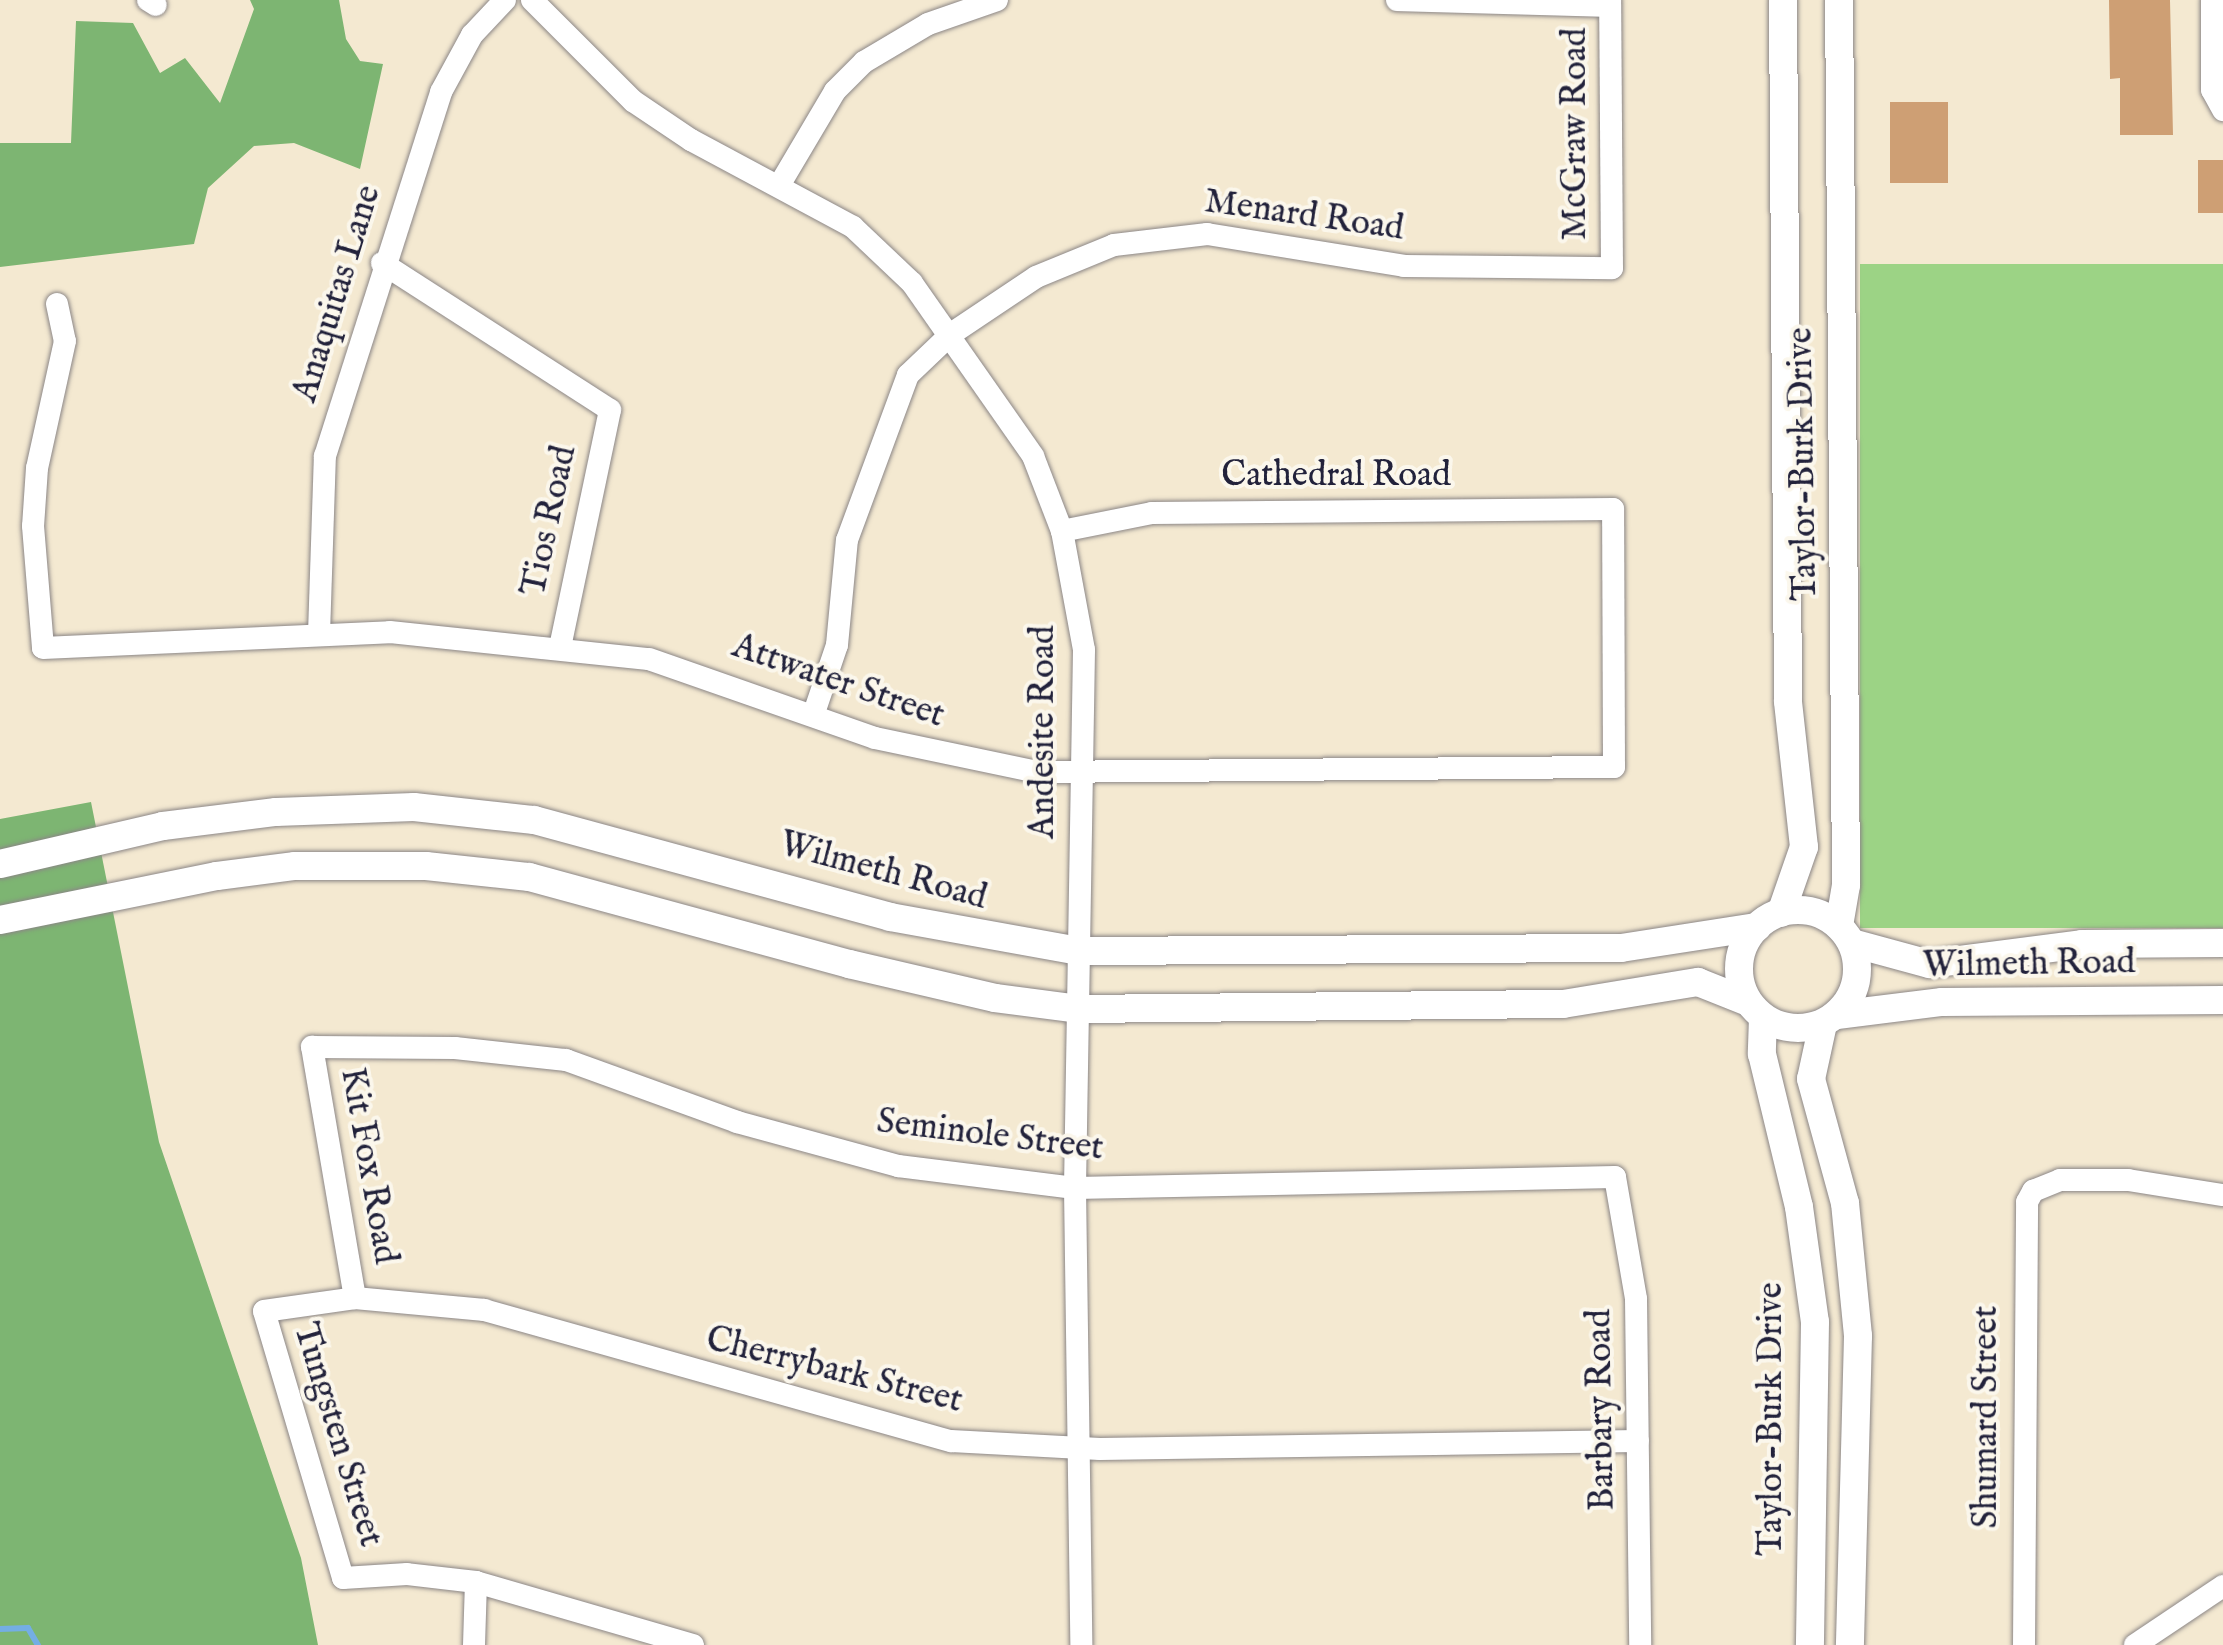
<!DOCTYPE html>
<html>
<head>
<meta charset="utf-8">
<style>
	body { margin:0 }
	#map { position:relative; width:2223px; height:1645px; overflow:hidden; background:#f4e9d1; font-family:"IM FELL English",serif }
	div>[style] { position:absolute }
	.green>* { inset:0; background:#9cd385; transform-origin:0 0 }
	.forest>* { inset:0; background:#7db572 }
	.stream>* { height:6px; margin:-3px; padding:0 3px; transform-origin:3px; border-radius:3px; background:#74aee4 }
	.building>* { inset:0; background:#ce9f74; transform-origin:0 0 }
	.roads { filter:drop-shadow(0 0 2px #8b8686) drop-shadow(0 0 2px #8b8686) }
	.minor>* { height:22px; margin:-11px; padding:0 11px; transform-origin:11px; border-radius:11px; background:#fff }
	.tertiary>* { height:28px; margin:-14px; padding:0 14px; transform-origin:14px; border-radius:14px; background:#fff }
	.tertiary>.ring { margin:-14px; padding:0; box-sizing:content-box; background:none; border:28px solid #fff; border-radius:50% }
	span { translate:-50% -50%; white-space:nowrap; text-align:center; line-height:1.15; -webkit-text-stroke:8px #fbf7ec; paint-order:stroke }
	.street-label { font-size:35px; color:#22223b }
</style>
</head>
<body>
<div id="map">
	<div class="green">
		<div style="left:1860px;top:264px;width:363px;height:664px"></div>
	</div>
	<div class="forest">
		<div style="clip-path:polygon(250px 0,339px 0,346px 39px,360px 61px,383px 64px,360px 169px,294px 143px,254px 146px,208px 188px,194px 244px,0 267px,0 143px,71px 143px,76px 21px,133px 23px,160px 73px,185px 58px,220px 103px,254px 9px)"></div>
		<div style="clip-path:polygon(91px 802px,159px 1142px,301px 1558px,318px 1645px,0 1645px,0 819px)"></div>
	</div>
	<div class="stream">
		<div style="left:0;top:1629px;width:28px;rotate:-2deg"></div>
		<div style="left:28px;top:1628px;width:20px;rotate:60deg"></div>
	</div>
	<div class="building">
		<div style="clip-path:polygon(2109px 0,2170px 0,2173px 135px,2120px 135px,2120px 78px,2110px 79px)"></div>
		<div style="left:1890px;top:102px;width:58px;height:81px"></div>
		<div style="left:2223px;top:160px;width:53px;height:25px;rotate:90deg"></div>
	</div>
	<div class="roads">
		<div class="minor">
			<div style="left:148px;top:0;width:9px;rotate:32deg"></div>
			<div style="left:532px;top:0;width:143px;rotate:45deg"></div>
			<div style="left:633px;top:101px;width:70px;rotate:33.9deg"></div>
			<div style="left:691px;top:140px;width:184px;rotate:28.2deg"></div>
			<div style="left:853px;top:227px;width:81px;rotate:43.5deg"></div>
			<div style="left:912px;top:283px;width:211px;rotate:55deg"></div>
			<div style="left:1033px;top:456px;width:80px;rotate:68.9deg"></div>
			<div style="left:1062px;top:531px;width:121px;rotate:79.5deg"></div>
			<div style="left:1084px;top:650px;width:538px;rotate:90.96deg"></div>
			<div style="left:1075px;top:1188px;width:457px;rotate:89.2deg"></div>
			<div style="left:1397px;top:0;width:213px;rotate:1.6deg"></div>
			<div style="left:2212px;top:0;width:90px;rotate:90deg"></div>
			<div style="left:2212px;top:90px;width:23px;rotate:61deg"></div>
			<div style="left:780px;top:184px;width:108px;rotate:-59.4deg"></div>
			<div style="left:835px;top:91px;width:41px;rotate:-45deg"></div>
			<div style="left:864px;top:62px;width:74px;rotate:-30.7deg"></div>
			<div style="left:928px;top:24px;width:73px;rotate:-19.2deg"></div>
			<div style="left:382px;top:263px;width:271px;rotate:32.8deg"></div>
			<div style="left:610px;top:410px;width:242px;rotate:101.9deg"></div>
			<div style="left:57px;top:304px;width:38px;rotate:78deg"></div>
			<div style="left:65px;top:341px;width:130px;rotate:102.4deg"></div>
			<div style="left:37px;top:468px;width:58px;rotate:93.9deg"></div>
			<div style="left:33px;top:526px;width:122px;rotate:85.3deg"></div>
			<div style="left:43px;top:648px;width:347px;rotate:-2.6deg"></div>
			<div style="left:390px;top:632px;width:260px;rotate:6deg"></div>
			<div style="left:649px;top:659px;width:239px;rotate:19.3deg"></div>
			<div style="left:875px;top:738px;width:167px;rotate:11.8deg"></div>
			<div style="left:1038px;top:772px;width:576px;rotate:-0.5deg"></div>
			<div style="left:1614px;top:767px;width:258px;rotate:-90.2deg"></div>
			<div style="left:1613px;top:509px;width:461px;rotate:179.5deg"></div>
			<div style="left:1152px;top:513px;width:92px;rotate:168.7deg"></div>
			<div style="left:319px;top:634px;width:178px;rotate:-88.1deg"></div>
			<div style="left:325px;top:456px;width:382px;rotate:-72.3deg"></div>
			<div style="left:441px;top:92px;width:65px;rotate:-61.5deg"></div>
			<div style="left:472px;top:35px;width:48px;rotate:-46.7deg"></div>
			<div style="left:814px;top:713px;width:72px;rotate:-71.3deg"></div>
			<div style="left:837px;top:645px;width:105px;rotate:-84.6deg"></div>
			<div style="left:847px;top:540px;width:176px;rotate:-69.7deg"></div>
			<div style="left:908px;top:375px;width:59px;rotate:-43.6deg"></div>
			<div style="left:951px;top:334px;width:102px;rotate:-33.8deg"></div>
			<div style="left:1036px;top:277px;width:84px;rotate:-22.3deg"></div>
			<div style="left:1114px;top:245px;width:94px;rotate:-6.7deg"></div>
			<div style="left:1207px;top:234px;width:200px;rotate:9.2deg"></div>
			<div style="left:1404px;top:266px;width:208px;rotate:0.6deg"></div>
			<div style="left:1612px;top:268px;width:268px;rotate:-90.4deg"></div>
			<div style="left:355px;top:1298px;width:255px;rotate:-99.7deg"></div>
			<div style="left:312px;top:1047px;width:143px;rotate:0.4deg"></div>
			<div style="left:455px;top:1048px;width:112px;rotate:6.2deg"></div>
			<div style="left:566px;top:1060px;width:182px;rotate:19.9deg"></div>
			<div style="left:737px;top:1122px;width:167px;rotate:15.3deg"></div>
			<div style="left:898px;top:1166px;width:178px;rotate:7.1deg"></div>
			<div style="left:1075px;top:1188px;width:540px;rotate:-1.17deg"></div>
			<div style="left:1615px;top:1177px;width:124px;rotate:80.2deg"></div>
			<div style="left:1636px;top:1299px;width:346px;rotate:89.3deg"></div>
			<div style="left:474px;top:1645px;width:63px;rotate:-88.2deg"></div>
			<div style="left:693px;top:1645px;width:226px;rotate:-163.8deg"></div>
			<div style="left:476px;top:1582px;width:69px;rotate:-173.4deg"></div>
			<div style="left:407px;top:1574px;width:64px;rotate:176.4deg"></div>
			<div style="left:343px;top:1578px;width:278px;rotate:-106.5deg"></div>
			<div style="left:264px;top:1311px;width:92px;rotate:-8.1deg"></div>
			<div style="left:355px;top:1298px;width:130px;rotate:5.3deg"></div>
			<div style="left:484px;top:1310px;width:485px;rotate:15.7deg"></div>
			<div style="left:951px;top:1441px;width:149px;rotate:3.1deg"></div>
			<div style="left:1100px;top:1449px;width:538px;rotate:-0.85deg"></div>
			<div style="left:2024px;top:1645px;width:443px;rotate:-89.6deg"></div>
			<div style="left:2027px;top:1202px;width:13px;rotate:-61deg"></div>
			<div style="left:2033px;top:1191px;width:29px;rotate:-22deg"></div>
			<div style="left:2060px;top:1180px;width:68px"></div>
			<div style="left:2128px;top:1180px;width:96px;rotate:9deg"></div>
			<div style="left:2135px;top:1645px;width:106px;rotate:-33.8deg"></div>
		</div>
		<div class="tertiary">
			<div style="left:0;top:864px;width:167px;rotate:-13.1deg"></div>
			<div style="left:163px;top:826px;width:114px;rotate:-7.1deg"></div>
			<div style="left:276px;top:812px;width:138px;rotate:-2.1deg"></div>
			<div style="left:414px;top:807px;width:121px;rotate:6.2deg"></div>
			<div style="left:534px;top:820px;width:369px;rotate:15.2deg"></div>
			<div style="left:890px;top:917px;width:192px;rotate:10.2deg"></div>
			<div style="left:1079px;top:951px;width:542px;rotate:-0.32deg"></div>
			<div style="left:1621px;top:948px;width:138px;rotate:-8.8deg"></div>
			<div class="ring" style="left:1739px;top:910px;width:90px;height:90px"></div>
			<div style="left:1781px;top:913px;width:70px;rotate:-70.8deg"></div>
			<div style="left:1804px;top:847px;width:147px;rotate:-96.3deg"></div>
			<div style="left:1788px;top:701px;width:701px;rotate:-90.41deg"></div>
			<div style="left:0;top:920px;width:221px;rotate:-11.5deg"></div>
			<div style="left:217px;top:876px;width:79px;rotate:-7.3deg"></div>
			<div style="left:295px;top:866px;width:131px"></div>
			<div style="left:426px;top:866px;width:104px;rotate:6.1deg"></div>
			<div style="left:529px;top:877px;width:332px;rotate:15.2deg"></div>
			<div style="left:849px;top:964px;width:150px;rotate:13.1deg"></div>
			<div style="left:995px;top:998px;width:84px;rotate:7.5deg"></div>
			<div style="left:1078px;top:1009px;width:485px;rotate:-0.6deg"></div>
			<div style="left:1563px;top:1004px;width:137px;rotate:-9.3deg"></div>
			<div style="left:1698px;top:982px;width:54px;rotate:21.8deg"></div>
			<div style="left:1839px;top:926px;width:42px;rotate:-80.3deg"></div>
			<div style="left:1846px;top:885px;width:885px;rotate:-90.45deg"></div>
			<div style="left:1852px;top:943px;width:80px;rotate:15.3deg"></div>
			<div style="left:1929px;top:964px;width:154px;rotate:-7.4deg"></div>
			<div style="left:2082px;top:944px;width:141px;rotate:-0.4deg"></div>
			<div style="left:1837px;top:1015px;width:106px;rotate:-7.1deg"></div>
			<div style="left:1942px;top:1002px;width:281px;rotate:-0.4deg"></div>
			<div style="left:1763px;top:1018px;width:36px;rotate:92deg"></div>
			<div style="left:1762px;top:1054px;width:157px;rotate:76.4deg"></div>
			<div style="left:1799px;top:1207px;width:116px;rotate:82.1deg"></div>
			<div style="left:1815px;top:1322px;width:323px;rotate:90.9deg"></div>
			<div style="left:1823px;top:1024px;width:56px;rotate:102.3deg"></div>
			<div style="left:1811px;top:1079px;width:129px;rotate:74.7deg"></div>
			<div style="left:1845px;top:1203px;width:134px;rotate:84.4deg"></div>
			<div style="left:1858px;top:1336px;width:309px;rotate:91.5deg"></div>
		</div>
	</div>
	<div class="street-label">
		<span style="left:1576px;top:134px;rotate:-90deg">McGraw Road</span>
		<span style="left:1304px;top:216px;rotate:8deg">Menard Road</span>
		<span style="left:338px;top:294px;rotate:-73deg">Anaquitas Lane</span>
		<span style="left:1804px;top:464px;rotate:-91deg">Taylor-Burk Drive</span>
		<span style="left:1336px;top:476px">Cathedral Road</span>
		<span style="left:550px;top:521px;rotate:-78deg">Tios Road</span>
		<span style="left:838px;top:682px;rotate:19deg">Attwater Street</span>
		<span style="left:1044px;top:732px;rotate:-90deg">Andesite Road</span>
		<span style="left:883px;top:872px;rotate:15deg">Wilmeth Road</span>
		<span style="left:2029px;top:965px;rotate:-1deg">Wilmeth Road</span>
		<span style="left:990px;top:1136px;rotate:7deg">Seminole Street</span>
		<span style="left:368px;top:1166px;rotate:80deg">Kit Fox Road</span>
		<span style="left:834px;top:1371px;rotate:14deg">Cherrybark Street</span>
		<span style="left:1602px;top:1410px;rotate:-91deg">Barbary Road</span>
		<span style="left:1987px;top:1417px;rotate:-90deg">Shumard Street</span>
		<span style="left:1772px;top:1419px;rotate:-90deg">Taylor-Burk Drive</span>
		<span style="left:337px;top:1435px;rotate:73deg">Tungsten Street</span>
	</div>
</div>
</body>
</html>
